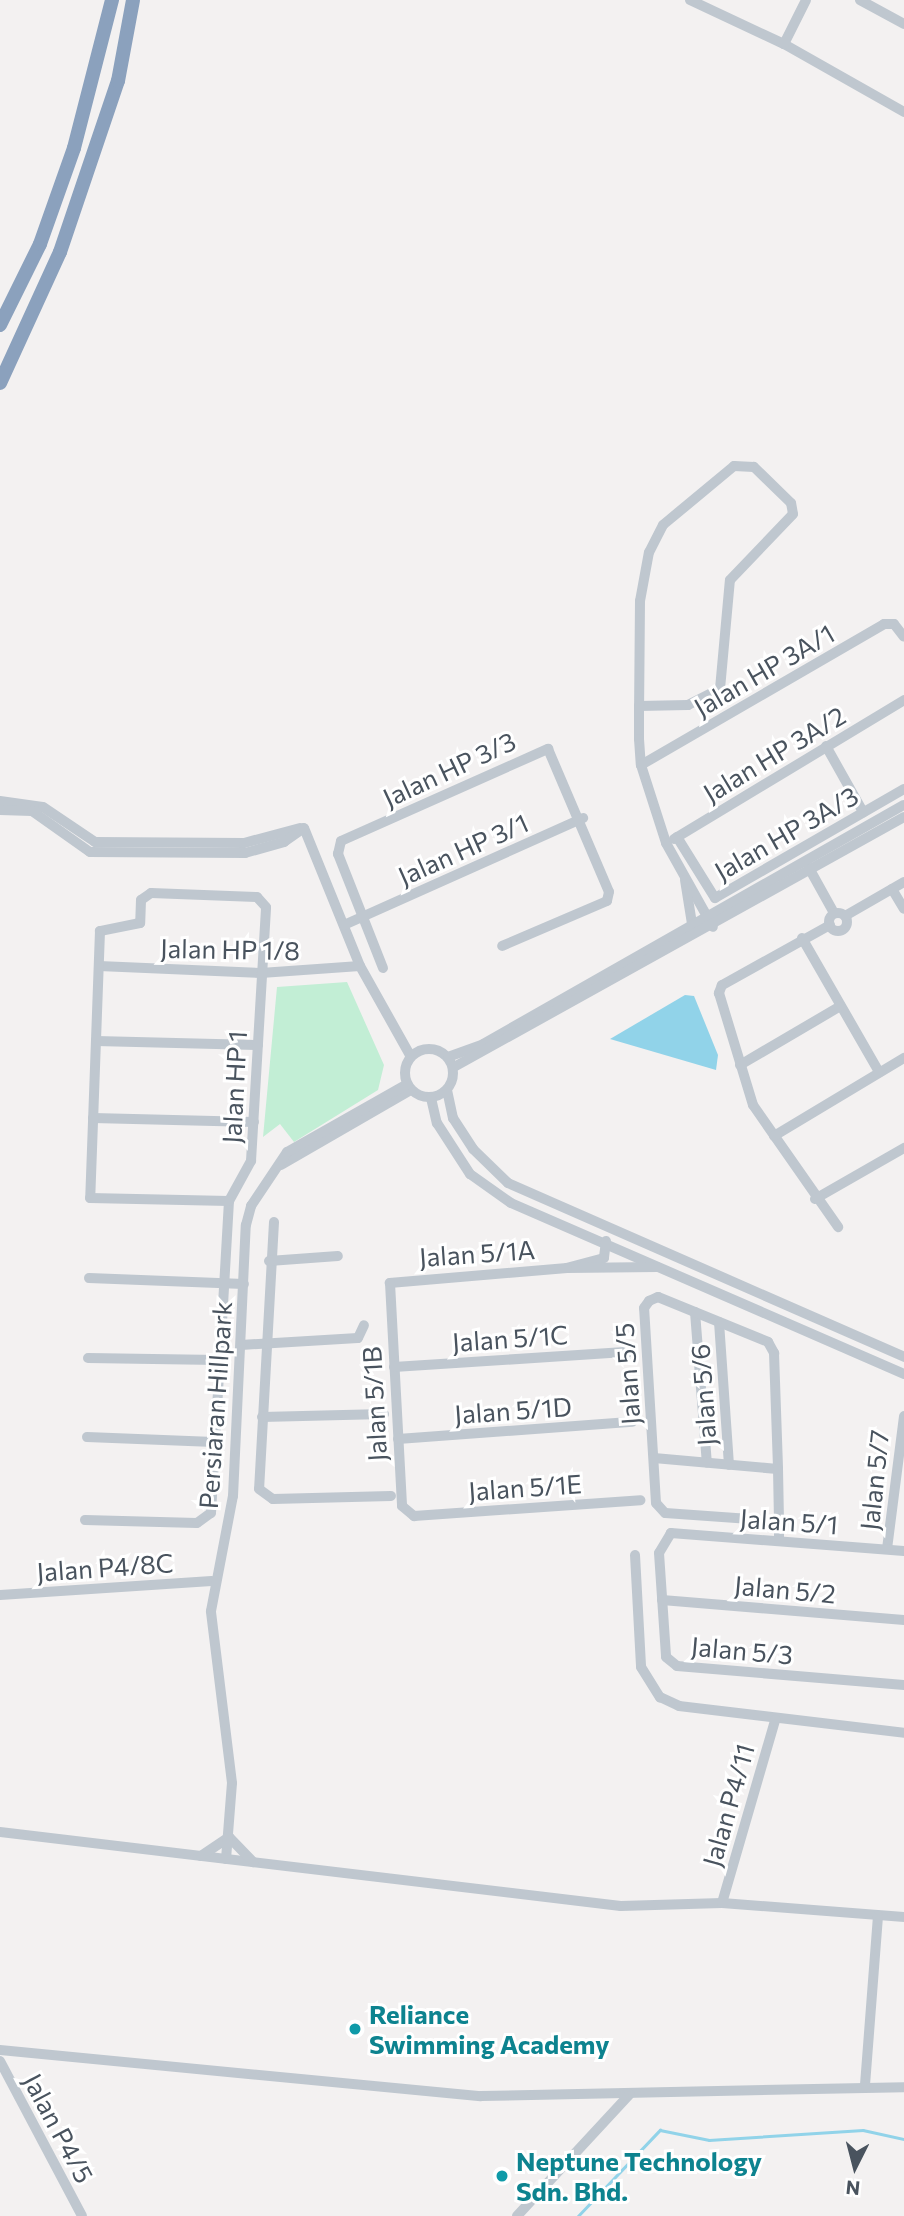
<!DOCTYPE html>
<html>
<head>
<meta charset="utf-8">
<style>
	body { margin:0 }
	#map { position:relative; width:904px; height:2216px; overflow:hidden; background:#f3f1f1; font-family:Commissioner,sans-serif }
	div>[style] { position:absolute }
	.green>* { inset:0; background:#c2eed5 }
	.water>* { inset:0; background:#91d3e9 }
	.stream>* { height:2.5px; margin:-1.25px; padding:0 1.25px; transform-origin:1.25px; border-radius:1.25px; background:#91d3e9 }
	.minor>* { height:10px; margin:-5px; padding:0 5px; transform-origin:5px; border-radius:5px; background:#bfc7cf }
	.minor>.ring { margin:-5px; padding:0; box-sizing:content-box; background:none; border:10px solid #bfc7cf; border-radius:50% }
	.highway>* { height:14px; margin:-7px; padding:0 7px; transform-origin:7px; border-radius:7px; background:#8ba1bd }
	.dots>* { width:19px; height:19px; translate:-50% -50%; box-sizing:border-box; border:4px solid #fff; border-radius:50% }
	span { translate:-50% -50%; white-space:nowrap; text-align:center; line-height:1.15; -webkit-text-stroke:6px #fff; paint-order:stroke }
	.street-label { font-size:26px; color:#49535e }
	.culture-label { font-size:26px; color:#0d838f; font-weight:700 }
	.left { translate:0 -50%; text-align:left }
	.north { position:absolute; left:820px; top:2132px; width:70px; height:70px; -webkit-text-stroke:5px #fff; paint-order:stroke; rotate:186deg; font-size:19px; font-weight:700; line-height:28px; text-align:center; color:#49535e }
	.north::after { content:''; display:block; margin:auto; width:24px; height:32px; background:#49535e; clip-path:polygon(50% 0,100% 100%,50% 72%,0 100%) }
</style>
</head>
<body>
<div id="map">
	<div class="green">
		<div style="clip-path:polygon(347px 982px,384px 1065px,378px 1090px,294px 1142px,280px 1124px,263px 1137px,277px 987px)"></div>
	</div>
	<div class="water">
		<div style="clip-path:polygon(685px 995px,694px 996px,718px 1055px,716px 1070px,610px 1039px)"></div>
	</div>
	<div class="stream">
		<div style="left:578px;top:2216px;width:119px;rotate:-46.4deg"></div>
		<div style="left:660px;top:2130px;width:50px;rotate:11.5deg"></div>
		<div style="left:709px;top:2140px;width:154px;rotate:-3.7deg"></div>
		<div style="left:863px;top:2130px;width:42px;rotate:12.4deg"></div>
	</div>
	<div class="minor">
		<div style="left:690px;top:0;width:104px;rotate:25.1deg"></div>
		<div style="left:784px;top:44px;width:138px;rotate:29.5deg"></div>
		<div style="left:860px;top:0;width:50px;rotate:28.6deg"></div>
		<div style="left:784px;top:44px;width:49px;rotate:-63.4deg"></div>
		<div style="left:639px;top:706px;width:49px;rotate:-1.2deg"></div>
		<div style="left:688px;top:705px;width:36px;rotate:-27deg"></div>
		<div style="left:720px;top:689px;width:109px;rotate:-84.8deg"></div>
		<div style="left:730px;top:580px;width:91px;rotate:-46.3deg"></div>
		<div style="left:793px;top:514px;width:11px;rotate:-100deg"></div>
		<div style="left:791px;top:503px;width:52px;rotate:-135.8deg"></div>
		<div style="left:754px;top:467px;width:20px;rotate:-177deg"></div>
		<div style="left:734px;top:466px;width:92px;rotate:140.3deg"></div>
		<div style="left:663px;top:525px;width:30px;rotate:117deg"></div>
		<div style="left:649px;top:552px;width:50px;rotate:100.4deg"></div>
		<div style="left:640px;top:601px;width:105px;rotate:90.5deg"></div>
		<div style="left:639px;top:706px;width:33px;rotate:90deg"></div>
		<div style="left:639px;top:739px;width:26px;rotate:86deg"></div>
		<div style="left:641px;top:765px;width:82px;rotate:72.2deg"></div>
		<div style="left:666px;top:843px;width:96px;rotate:60.8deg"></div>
		<div style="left:826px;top:746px;width:76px;rotate:60.7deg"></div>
		<div style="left:641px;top:765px;width:281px;rotate:-30.1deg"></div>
		<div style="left:884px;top:624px;width:10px"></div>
		<div style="left:894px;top:624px;width:16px;rotate:52deg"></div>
		<div style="left:0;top:801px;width:43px;rotate:7.9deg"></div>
		<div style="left:43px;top:807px;width:63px;rotate:33.9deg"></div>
		<div style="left:95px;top:842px;width:149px;rotate:0.4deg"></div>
		<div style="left:244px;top:843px;width:58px;rotate:-15deg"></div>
		<div style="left:0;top:810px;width:32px;rotate:2deg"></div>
		<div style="left:32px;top:811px;width:71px;rotate:35.3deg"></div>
		<div style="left:90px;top:852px;width:155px;rotate:0.4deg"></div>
		<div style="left:245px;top:853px;width:41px;rotate:-15.8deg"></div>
		<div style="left:284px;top:842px;width:24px;rotate:-35deg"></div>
		<div style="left:304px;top:828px;width:149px;rotate:67.9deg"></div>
		<div style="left:360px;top:966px;width:104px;rotate:60.7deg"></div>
		<div style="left:677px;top:837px;width:72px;rotate:58.1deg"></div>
		<div style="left:715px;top:898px;width:218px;rotate:-30deg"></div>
		<div style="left:674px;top:839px;width:269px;rotate:-31.1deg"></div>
		<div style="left:809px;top:868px;width:51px;rotate:60.9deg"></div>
		<div style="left:685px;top:880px;width:51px;rotate:80.9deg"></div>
		<div style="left:892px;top:889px;width:23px;rotate:59deg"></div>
		<div class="ring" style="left:829px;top:913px;width:8px;height:8px"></div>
		<div style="left:845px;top:916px;width:68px;rotate:-30deg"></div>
		<div style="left:344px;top:925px;width:262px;rotate:-24.1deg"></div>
		<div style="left:830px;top:925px;width:124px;rotate:150.9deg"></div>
		<div style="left:722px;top:985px;width:9px;rotate:111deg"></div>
		<div style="left:719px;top:993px;width:117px;rotate:73.1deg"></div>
		<div style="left:753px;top:1105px;width:149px;rotate:55.1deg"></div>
		<div style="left:802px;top:938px;width:155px;rotate:60.1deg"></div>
		<div style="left:99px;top:966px;width:162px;rotate:2.5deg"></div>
		<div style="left:261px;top:973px;width:99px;rotate:-4deg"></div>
		<div style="left:383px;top:968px;width:123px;rotate:-111.5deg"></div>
		<div style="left:338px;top:854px;width:13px;rotate:-77deg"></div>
		<div style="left:341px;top:841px;width:227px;rotate:-24deg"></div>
		<div style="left:548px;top:749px;width:155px;rotate:66.9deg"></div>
		<div style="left:609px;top:892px;width:9px;rotate:103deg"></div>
		<div style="left:607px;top:901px;width:114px;rotate:156.8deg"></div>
		<div style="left:96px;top:1041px;width:162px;rotate:1.4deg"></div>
		<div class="ring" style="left:405px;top:1049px;width:38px;height:38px"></div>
		<div style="left:448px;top:1057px;width:37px;rotate:-20deg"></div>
		<div style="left:483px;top:1044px;width:484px;rotate:-29.6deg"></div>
		<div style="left:740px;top:1065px;width:115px;rotate:-30.4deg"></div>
		<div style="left:454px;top:1067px;width:515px;rotate:-29.05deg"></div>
		<div style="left:447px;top:1090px;width:29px;rotate:78deg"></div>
		<div style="left:453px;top:1118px;width:37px;rotate:57deg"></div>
		<div style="left:473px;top:1149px;width:49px;rotate:44.2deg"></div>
		<div style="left:508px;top:1183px;width:433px;rotate:23.7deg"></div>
		<div style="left:431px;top:1098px;width:26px;rotate:77deg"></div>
		<div style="left:437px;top:1123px;width:61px;rotate:57.1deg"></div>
		<div style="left:470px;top:1174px;width:50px;rotate:35.3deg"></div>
		<div style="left:511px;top:1203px;width:429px;rotate:23.5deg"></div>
		<div style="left:93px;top:1118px;width:161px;rotate:1.4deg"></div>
		<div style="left:774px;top:1136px;width:152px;rotate:-31deg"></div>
		<div style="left:281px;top:1165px;width:150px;rotate:-30deg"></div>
		<div style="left:815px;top:1199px;width:103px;rotate:-29.8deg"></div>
		<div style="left:274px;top:1222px;width:267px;rotate:93.2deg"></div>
		<div style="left:259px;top:1489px;width:17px;rotate:36deg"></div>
		<div style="left:273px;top:1499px;width:118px;rotate:-1.5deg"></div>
		<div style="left:606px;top:1241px;width:17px;rotate:97deg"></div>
		<div style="left:604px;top:1258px;width:38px;rotate:165deg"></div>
		<div style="left:567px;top:1268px;width:90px;rotate:-0.6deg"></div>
		<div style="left:269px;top:1261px;width:69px;rotate:-4.1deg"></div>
		<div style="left:567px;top:1268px;width:178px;rotate:175.2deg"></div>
		<div style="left:390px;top:1283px;width:223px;rotate:86.9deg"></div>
		<div style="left:402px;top:1506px;width:16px;rotate:40deg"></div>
		<div style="left:414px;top:1516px;width:227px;rotate:-4deg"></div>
		<div style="left:89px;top:1278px;width:155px;rotate:2.2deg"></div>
		<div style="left:695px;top:1312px;width:151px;rotate:85.5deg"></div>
		<div style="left:719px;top:1322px;width:143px;rotate:86deg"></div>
		<div style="left:241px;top:1345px;width:117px;rotate:-3.4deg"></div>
		<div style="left:358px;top:1338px;width:14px;rotate:-65deg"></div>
		<div style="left:88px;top:1358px;width:130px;rotate:0.9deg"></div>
		<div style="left:394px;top:1367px;width:235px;rotate:-3.7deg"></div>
		<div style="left:262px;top:1417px;width:122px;rotate:-1.4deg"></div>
		<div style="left:87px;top:1437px;width:127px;rotate:2.3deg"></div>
		<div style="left:398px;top:1439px;width:235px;rotate:-4.2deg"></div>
		<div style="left:654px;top:1458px;width:124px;rotate:5.1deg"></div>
		<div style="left:85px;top:1520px;width:112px;rotate:1.5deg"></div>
		<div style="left:197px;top:1523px;width:17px;rotate:-36deg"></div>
		<div style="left:211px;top:1513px;width:313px;rotate:-86.7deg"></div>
		<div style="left:229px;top:1201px;width:46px;rotate:-61.2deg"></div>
		<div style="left:251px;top:1161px;width:254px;rotate:-86.6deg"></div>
		<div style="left:266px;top:907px;width:13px;rotate:-132deg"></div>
		<div style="left:257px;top:897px;width:106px;rotate:-177.8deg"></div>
		<div style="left:151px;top:893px;width:12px;rotate:145deg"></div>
		<div style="left:141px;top:900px;width:23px;rotate:92deg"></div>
		<div style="left:140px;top:923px;width:41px;rotate:168.7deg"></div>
		<div style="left:100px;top:931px;width:267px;rotate:92.1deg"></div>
		<div style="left:90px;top:1198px;width:139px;rotate:1.2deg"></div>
		<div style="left:779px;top:1521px;width:114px;rotate:-176deg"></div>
		<div style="left:665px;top:1513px;width:13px;rotate:-132deg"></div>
		<div style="left:656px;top:1503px;width:195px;rotate:-93.5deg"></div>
		<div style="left:644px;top:1308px;width:9px;rotate:-54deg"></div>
		<div style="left:649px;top:1301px;width:10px;rotate:-24deg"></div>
		<div style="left:658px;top:1297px;width:119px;rotate:22.2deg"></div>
		<div style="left:768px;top:1342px;width:13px;rotate:61deg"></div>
		<div style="left:774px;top:1353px;width:116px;rotate:88deg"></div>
		<div style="left:778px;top:1469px;width:52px;rotate:88.9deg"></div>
		<div style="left:779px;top:1521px;width:20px;rotate:90deg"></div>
		<div style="left:887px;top:1549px;width:134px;rotate:-82.7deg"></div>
		<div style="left:904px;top:1551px;width:234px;rotate:-175.6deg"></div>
		<div style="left:671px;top:1533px;width:23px;rotate:121deg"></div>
		<div style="left:659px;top:1553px;width:104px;rotate:86.1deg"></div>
		<div style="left:666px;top:1657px;width:14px;rotate:39deg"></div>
		<div style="left:677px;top:1666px;width:228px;rotate:4.8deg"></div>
		<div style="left:635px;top:1555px;width:112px;rotate:86.9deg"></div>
		<div style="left:641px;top:1667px;width:36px;rotate:58deg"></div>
		<div style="left:660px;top:1697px;width:21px;rotate:25deg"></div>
		<div style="left:679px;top:1706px;width:227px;rotate:6.8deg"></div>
		<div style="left:0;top:1595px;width:212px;rotate:-3.8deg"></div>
		<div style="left:662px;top:1600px;width:243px;rotate:4.7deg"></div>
		<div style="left:0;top:1832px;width:625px;rotate:6.8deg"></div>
		<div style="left:621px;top:1906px;width:101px;rotate:-1.7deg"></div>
		<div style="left:722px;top:1903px;width:183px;rotate:4.4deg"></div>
		<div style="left:201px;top:1856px;width:34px;rotate:-34deg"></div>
		<div style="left:229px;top:1837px;width:35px;rotate:46deg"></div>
		<div style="left:226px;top:1859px;width:76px;rotate:-85.5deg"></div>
		<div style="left:232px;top:1783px;width:173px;rotate:-97deg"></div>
		<div style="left:211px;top:1611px;width:117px;rotate:-79.2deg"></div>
		<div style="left:233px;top:1496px;width:271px;rotate:-87.3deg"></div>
		<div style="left:246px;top:1225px;width:20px;rotate:-75deg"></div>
		<div style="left:251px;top:1206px;width:65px;rotate:-56.3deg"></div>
		<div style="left:287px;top:1152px;width:138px;rotate:-29.5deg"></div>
		<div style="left:722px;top:1903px;width:191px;rotate:-73.8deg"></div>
		<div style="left:0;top:2050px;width:483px;rotate:5.5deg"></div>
		<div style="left:481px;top:2096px;width:423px;rotate:-1.2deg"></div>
		<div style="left:0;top:2061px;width:175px;rotate:62.1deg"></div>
		<div style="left:865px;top:2085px;width:170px;rotate:-85.6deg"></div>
		<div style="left:517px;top:2216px;width:166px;rotate:-47.2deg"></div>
	</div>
	<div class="highway">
		<div style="left:0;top:325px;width:90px;rotate:-63.7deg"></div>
		<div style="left:40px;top:244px;width:102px;rotate:-70.5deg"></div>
		<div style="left:74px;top:148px;width:153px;rotate:-75.6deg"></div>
		<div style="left:0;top:383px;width:144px;rotate:-65.4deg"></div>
		<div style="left:60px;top:252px;width:181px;rotate:-71.3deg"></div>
		<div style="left:118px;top:81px;width:82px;rotate:-79.5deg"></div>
	</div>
	<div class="dots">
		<div style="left:355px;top:2029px;background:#0f9aa8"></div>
		<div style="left:502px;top:2176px;background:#0f9aa8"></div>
	</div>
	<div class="street-label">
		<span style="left:764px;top:670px;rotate:-30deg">Jalan HP 3A/1</span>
		<span style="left:774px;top:754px;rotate:-31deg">Jalan HP 3A/2</span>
		<span style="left:449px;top:769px;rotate:-25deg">Jalan HP 3/3</span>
		<span style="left:786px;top:833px;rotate:-30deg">Jalan HP 3A/3</span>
		<span style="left:463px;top:849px;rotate:-24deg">Jalan HP 3/1</span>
		<span style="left:230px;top:949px;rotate:1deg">Jalan HP 1/8</span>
		<span style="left:234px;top:1087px;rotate:-87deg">Jalan HP 1</span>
		<span style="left:477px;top:1253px;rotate:-4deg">Jalan 5/1A</span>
		<span style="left:510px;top:1338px;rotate:-4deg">Jalan 5/1C</span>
		<span style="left:627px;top:1374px;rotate:-94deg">Jalan 5/5</span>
		<span style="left:703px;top:1395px;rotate:-94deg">Jalan 5/6</span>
		<span style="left:374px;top:1404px;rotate:-93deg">Jalan 5/1B</span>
		<span style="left:215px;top:1405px;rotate:-86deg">Persiaran Hillpark</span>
		<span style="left:513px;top:1410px;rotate:-4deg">Jalan 5/1D</span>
		<span style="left:874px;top:1480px;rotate:-84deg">Jalan 5/7</span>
		<span style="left:525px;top:1487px;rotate:-4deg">Jalan 5/1E</span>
		<span style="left:789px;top:1521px;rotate:4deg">Jalan 5/1</span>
		<span style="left:105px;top:1567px;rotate:-4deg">Jalan P4/8C</span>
		<span style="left:785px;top:1589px;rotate:5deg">Jalan 5/2</span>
		<span style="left:742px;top:1650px;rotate:5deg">Jalan 5/3</span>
		<span style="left:728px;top:1805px;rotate:-74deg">Jalan P4/11</span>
		<span style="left:59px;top:2128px;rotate:62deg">Jalan P4/5</span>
	</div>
	<div class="culture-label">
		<span class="left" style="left:369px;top:2029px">Reliance<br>Swimming Academy</span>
		<span class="left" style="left:516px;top:2176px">Neptune Technology<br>Sdn. Bhd.</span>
	</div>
	<div class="north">N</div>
</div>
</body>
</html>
